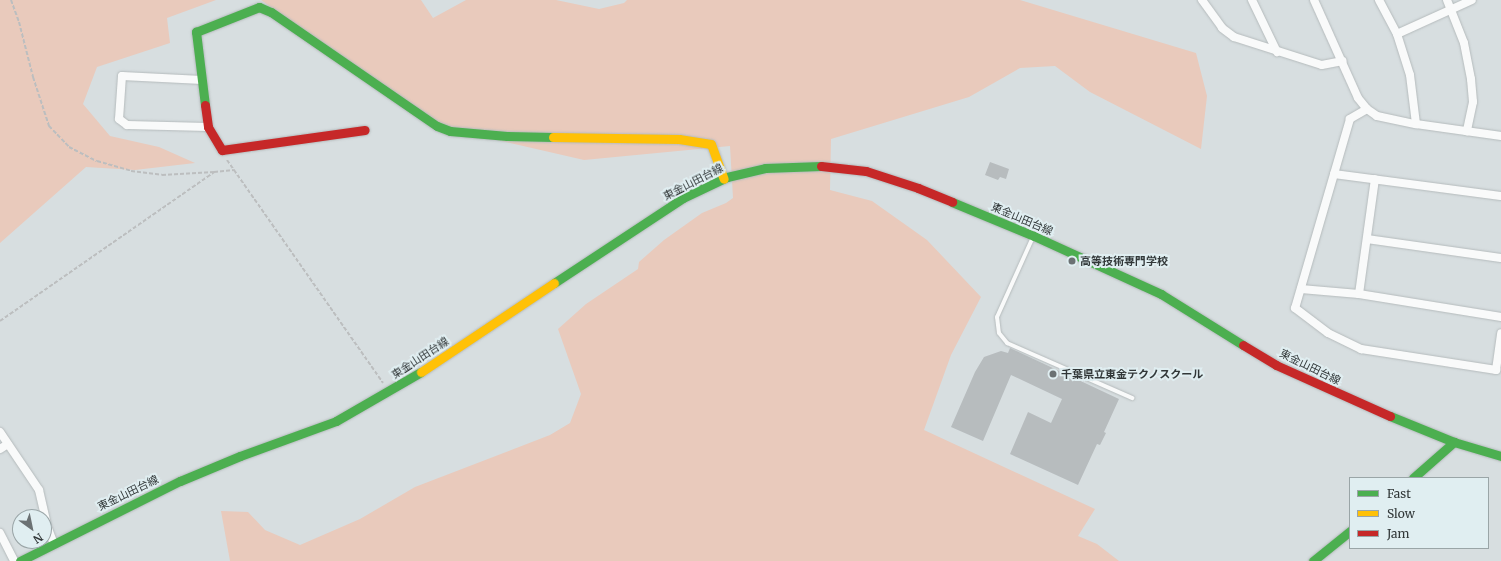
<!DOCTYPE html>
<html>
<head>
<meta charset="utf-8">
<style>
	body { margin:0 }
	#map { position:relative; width:1501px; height:561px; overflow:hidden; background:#d7dee0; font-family:Merriweather,"Noto Sans JP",serif }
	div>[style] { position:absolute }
	.green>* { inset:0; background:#e9cabc }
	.building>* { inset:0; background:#b7bcbe }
	.path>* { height:2px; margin-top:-1px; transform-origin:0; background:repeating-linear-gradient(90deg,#bcbebf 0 4px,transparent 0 6px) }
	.roads { filter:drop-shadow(0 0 1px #b5bbbc) drop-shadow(0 0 1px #b5bbbc) }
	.lane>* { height:4px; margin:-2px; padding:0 2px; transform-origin:2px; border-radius:2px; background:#f9fafa }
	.street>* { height:8px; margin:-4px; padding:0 4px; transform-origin:4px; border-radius:4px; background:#f9fafa }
	.fast>* { height:9px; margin:-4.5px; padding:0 4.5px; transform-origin:4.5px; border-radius:4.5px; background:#4caf50 }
	.slow>* { height:9px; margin:-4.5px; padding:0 4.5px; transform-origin:4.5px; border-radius:4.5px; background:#ffc107 }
	.jam>* { height:9px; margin:-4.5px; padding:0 4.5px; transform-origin:4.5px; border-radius:4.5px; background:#c62828 }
	.dots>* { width:11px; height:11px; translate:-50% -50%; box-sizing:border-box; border:2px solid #e0eef1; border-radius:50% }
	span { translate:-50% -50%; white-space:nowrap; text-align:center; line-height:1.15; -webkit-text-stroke:4px #e0eef1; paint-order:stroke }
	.street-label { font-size:11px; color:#313738 }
	.poi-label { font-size:11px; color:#313738; font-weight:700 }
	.left { translate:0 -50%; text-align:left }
	.legend { position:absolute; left:1349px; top:477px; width:140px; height:72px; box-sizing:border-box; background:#e0eef1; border:1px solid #9aa5a7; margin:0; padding:5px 7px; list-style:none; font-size:12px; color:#313738 }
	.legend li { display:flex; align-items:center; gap:8px; height:20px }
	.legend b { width:20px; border:1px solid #9aa5a7 }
	.north { position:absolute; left:12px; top:509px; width:40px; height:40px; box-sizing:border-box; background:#e0eef1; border:1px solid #9aa5a7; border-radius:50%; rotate:147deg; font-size:11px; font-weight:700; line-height:16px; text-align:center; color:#313738 }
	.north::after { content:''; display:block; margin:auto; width:14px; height:18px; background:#6b7173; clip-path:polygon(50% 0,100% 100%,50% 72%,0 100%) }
</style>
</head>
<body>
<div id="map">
	<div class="green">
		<div style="clip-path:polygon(0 0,216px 0,167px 18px,170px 43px,97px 67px,83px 104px,110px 136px,159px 147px,195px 163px,135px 170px,86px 167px,0 243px)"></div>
		<div style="clip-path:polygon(261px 0,421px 0,433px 18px,466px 0,556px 0,599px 9px,624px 3px,627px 0,1020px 0,1196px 53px,1207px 96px,1201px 149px,1090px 92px,1055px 66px,1020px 68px,969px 97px,831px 139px,830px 190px,872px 201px,927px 240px,981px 297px,951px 355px,924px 430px,1095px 509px,1078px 536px,1097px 544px,1119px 561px,230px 561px,221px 511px,248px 512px,265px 530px,300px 545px,360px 519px,415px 487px,550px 435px,570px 423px,581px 394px,558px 329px,586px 304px,638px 269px,639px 262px,664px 240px,702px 213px,726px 203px,733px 198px,730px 146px,584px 160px,437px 126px)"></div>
	</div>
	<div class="building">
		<div style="clip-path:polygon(990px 162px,1009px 169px,1006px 179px,1000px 177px,998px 180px,985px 175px)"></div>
		<div style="clip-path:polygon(1010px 348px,1119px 399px,1104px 432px,1106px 433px,1100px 445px,1097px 444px,1078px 485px,1010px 454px,1028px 412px,1051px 423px,1062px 399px,1011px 375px,983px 441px,951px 427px,975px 372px,984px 357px,1001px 351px,1008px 353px)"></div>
	</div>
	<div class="path">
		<div style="left:11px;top:0;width:23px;rotate:70deg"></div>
		<div style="left:19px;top:22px;width:57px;rotate:75.7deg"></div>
		<div style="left:33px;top:77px;width:52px;rotate:71.9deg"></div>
		<div style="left:49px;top:126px;width:29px;rotate:46deg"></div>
		<div style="left:69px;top:147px;width:31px;rotate:27deg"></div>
		<div style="left:97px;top:161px;width:35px;rotate:16deg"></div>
		<div style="left:131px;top:171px;width:31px;rotate:7deg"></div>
		<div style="left:162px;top:175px;width:52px;rotate:-3.3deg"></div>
		<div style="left:227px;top:160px;width:272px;rotate:55deg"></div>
		<div style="left:0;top:321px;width:261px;rotate:-34.8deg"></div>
		<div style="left:214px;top:172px;width:20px;rotate:-6deg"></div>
	</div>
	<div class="roads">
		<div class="lane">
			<div style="left:1033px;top:237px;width:88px;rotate:114.2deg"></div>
			<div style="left:997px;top:317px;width:16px;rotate:83deg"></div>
			<div style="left:999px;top:333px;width:13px;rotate:51deg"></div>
			<div style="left:1007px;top:343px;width:137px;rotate:23.7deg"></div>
		</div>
		<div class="street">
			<div style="left:1202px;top:0;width:34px;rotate:54deg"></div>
			<div style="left:1222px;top:28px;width:15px;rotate:37deg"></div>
			<div style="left:1234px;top:37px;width:92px;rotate:17.7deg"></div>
			<div style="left:1322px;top:65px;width:21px;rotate:-11deg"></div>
			<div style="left:1252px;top:0;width:58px;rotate:64.3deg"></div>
			<div style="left:1314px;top:0;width:107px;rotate:65.8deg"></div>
			<div style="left:1358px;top:98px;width:14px;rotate:51deg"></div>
			<div style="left:1367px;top:109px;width:12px;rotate:35deg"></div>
			<div style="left:1377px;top:116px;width:40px;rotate:12deg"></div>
			<div style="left:1416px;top:124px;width:86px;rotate:8deg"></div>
			<div style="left:1379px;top:0;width:38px;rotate:62deg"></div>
			<div style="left:1397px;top:34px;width:43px;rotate:72.4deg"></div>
			<div style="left:1410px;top:75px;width:49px;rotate:83deg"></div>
			<div style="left:1447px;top:0;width:46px;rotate:68.4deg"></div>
			<div style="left:1464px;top:43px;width:37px;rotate:79deg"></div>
			<div style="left:1471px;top:79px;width:23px;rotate:85deg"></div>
			<div style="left:1473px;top:102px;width:30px;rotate:102deg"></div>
			<div style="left:1397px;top:34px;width:82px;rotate:-24.4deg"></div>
			<div style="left:202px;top:80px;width:80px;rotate:-177.1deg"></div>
			<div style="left:122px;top:76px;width:43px;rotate:94deg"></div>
			<div style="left:119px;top:119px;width:10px;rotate:37deg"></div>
			<div style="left:127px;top:125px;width:81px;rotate:1.4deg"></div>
			<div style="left:1367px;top:109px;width:20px;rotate:150deg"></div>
			<div style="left:1350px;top:119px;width:197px;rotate:106.2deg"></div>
			<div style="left:1295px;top:308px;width:41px;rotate:37.1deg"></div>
			<div style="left:1328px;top:333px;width:37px;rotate:26deg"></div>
			<div style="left:1361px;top:349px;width:137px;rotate:8.8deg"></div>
			<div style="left:1496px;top:370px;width:37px;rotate:-82deg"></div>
			<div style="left:1334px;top:174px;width:168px;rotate:7.5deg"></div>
			<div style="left:1367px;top:239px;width:135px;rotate:8.1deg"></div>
			<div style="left:1301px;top:289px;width:58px;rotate:4.9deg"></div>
			<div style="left:1359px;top:294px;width:144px;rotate:9.2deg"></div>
			<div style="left:1359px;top:294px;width:116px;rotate:-82.1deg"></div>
			<div style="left:0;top:432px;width:70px;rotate:56.1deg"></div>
			<div style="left:39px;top:490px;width:37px;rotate:77deg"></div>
			<div style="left:47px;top:526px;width:19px;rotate:69deg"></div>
			<div style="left:0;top:449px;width:9px;rotate:-32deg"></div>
			<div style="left:0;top:533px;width:31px;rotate:63deg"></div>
		</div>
		<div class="fast">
			<div style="left:205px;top:105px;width:74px;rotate:-97deg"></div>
			<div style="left:196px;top:32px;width:68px;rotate:-21.6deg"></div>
			<div style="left:259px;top:7px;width:13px;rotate:23deg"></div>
			<div style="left:271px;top:12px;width:201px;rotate:34.5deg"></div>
			<div style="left:437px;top:126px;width:14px;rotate:21deg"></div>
			<div style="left:450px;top:131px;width:57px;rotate:5deg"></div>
			<div style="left:507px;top:136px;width:46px;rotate:1.2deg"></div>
			<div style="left:952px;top:202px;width:89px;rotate:22.5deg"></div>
			<div style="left:1034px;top:236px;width:140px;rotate:24.5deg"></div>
			<div style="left:1161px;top:294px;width:97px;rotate:31.9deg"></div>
			<div style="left:554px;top:283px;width:154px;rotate:-33.4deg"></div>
			<div style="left:683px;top:198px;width:49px;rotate:-25.5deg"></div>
			<div style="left:727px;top:177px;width:39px;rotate:-13deg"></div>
			<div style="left:765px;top:168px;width:56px;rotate:-2deg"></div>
			<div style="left:1390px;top:416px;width:69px;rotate:22.1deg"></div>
			<div style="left:1454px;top:442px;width:49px;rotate:16.6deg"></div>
			<div style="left:1413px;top:478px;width:55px;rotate:-41.3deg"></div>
			<div style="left:20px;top:561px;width:179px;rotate:-26.6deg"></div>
			<div style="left:180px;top:481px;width:65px;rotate:-22.6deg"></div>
			<div style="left:240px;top:456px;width:102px;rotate:-20deg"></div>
			<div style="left:336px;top:421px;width:98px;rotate:-30deg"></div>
			<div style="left:1313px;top:561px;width:48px;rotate:-39deg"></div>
		</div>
		<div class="slow">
			<div style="left:553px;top:137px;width:126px;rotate:0.9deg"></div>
			<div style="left:679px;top:139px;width:32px;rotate:9deg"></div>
			<div style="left:711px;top:144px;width:37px;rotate:70deg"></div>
			<div style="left:421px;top:372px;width:160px;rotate:-33.8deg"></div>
		</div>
		<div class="jam">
			<div style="left:205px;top:105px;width:22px;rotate:82deg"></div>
			<div style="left:208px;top:127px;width:27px;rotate:59deg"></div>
			<div style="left:222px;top:150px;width:144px;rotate:-8deg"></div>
			<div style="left:821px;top:166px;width:45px;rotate:6.3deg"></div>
			<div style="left:866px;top:171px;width:55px;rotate:18.1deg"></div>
			<div style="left:918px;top:188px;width:37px;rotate:22deg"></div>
			<div style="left:1243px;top:345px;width:39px;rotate:31deg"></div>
			<div style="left:1276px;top:365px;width:125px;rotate:24.1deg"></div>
		</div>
	</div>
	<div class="dots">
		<div style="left:1072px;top:261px;background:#6b7173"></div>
		<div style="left:1053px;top:374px;background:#6b7173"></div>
	</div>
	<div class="street-label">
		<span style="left:693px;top:182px;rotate:-27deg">東金山田台線</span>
		<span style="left:1022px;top:219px;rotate:23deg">東金山田台線</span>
		<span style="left:420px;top:358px;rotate:-33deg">東金山田台線</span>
		<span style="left:1310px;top:367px;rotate:26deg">東金山田台線</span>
		<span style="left:128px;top:493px;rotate:-26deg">東金山田台線</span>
	</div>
	<div class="poi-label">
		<span class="left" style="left:1080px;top:261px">高等技術専門学校</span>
		<span class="left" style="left:1061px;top:374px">千葉県立東金テクノスクール</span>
	</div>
	<ul class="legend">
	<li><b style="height:5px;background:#4caf50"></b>Fast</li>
	<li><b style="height:5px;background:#ffc107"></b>Slow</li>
	<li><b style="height:5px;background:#c62828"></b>Jam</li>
	</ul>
	<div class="north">N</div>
</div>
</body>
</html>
